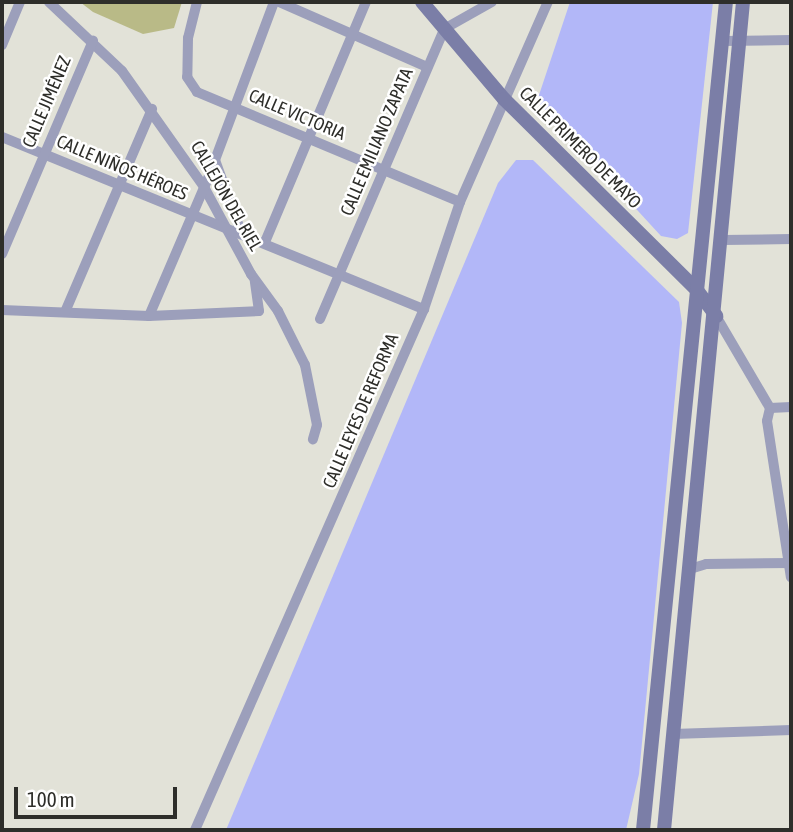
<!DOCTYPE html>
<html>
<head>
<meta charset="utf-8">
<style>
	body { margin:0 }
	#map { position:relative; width:793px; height:832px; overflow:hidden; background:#e2e2d8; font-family:"Asap Condensed",sans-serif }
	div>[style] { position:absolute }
	.green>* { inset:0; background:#b9ba87 }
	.water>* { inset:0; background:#b2b7f8 }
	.minor>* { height:10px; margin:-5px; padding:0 5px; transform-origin:5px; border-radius:5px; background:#9c9fbb }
	.secondary>* { height:14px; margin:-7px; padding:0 7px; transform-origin:7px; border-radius:7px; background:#7b7ea7 }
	span { translate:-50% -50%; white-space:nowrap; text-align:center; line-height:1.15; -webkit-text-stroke:5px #fff; paint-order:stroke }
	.street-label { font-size:18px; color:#2e2e2a }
	.frame { position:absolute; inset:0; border:4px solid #2e2e2a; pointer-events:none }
	.scale { position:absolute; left:14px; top:787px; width:163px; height:32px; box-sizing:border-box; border:4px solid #2e2e2a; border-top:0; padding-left:9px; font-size:21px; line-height:24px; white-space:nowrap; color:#2e2e2a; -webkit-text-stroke:5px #fff; paint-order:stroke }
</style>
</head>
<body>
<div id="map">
	<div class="green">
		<div style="clip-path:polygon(80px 2px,182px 2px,174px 28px,143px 34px,93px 12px)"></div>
	</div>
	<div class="water">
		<div style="clip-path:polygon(570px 2px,713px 2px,688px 233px,677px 239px,661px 236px,537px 101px)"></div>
		<div style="clip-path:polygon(516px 160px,533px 160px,679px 302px,682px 323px,639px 774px,626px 830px,226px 830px,498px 183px)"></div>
	</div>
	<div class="minor">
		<div style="left:49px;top:2px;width:100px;rotate:43.4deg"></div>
		<div style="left:122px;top:71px;width:142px;rotate:54.7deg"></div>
		<div style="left:204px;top:187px;width:99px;rotate:61.6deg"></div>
		<div style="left:251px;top:274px;width:46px;rotate:53.9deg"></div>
		<div style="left:278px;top:311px;width:60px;rotate:63.4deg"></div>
		<div style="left:305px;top:365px;width:61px;rotate:78.7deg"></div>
		<div style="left:317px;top:425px;width:15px;rotate:106deg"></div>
		<div style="left:197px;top:2px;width:37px;rotate:104deg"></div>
		<div style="left:188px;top:38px;width:39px;rotate:91deg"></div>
		<div style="left:187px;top:77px;width:18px;rotate:56deg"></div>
		<div style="left:197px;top:92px;width:285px;rotate:22.7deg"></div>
		<div style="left:279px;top:2px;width:162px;rotate:23.7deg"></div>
		<div style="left:723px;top:41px;width:68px;rotate:-0.8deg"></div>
		<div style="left:2px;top:45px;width:47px;rotate:-67.3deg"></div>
		<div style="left:2px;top:137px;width:456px;rotate:22.2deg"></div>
		<div style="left:215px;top:160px;width:77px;rotate:70.1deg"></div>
		<div style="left:723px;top:240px;width:68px;rotate:-0.8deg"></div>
		<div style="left:265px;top:242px;width:260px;rotate:-67.2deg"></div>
		<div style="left:2px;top:254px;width:232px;rotate:-66.9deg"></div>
		<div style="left:2px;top:310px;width:147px;rotate:2.3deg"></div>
		<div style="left:149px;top:316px;width:110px;rotate:-2.6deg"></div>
		<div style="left:259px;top:311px;width:30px;rotate:-98deg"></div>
		<div style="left:65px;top:312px;width:221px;rotate:-66.8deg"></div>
		<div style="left:149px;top:316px;width:152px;rotate:-66.8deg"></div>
		<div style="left:209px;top:176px;width:186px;rotate:-69.5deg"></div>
		<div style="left:716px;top:316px;width:107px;rotate:59.6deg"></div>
		<div style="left:770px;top:408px;width:13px;rotate:103deg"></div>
		<div style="left:767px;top:421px;width:158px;rotate:81.3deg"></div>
		<div style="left:320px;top:319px;width:315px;rotate:-66.8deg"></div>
		<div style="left:444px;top:29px;width:55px;rotate:-29.4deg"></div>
		<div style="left:770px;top:408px;width:21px;rotate:-3deg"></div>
		<div style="left:690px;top:569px;width:17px;rotate:-17deg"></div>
		<div style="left:706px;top:564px;width:85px;rotate:-0.7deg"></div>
		<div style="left:673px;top:734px;width:118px;rotate:-1.9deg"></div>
		<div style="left:195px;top:830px;width:569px;rotate:-66.27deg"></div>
		<div style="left:424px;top:309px;width:113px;rotate:-71.4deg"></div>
		<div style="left:460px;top:202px;width:219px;rotate:-66.3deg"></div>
	</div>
	<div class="secondary">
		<div style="left:422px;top:2px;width:127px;rotate:49.8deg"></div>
		<div style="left:504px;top:99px;width:270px;rotate:44.7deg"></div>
		<div style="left:696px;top:289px;width:34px;rotate:53deg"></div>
		<div style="left:643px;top:830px;width:832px;rotate:-84.28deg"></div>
		<div style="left:664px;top:830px;width:832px;rotate:-84.55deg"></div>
	</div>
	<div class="street-label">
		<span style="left:47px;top:102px;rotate:-67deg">CALLE JIMÉNEZ</span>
		<span style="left:297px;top:115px;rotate:23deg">CALLE VICTORIA</span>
		<span style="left:377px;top:142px;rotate:-67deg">CALLE EMILIANO ZAPATA</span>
		<span style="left:580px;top:148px;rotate:45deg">CALLE PRIMERO DE MAYO</span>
		<span style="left:122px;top:168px;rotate:23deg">CALLE NIÑOS HÉROES</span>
		<span style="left:226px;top:196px;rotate:60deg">CALLEJÓN DEL RIEL</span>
		<span style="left:361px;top:411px;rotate:-67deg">CALLE LEYES DE REFORMA</span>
	</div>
	<div class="frame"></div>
	<div class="scale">100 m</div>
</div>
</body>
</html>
